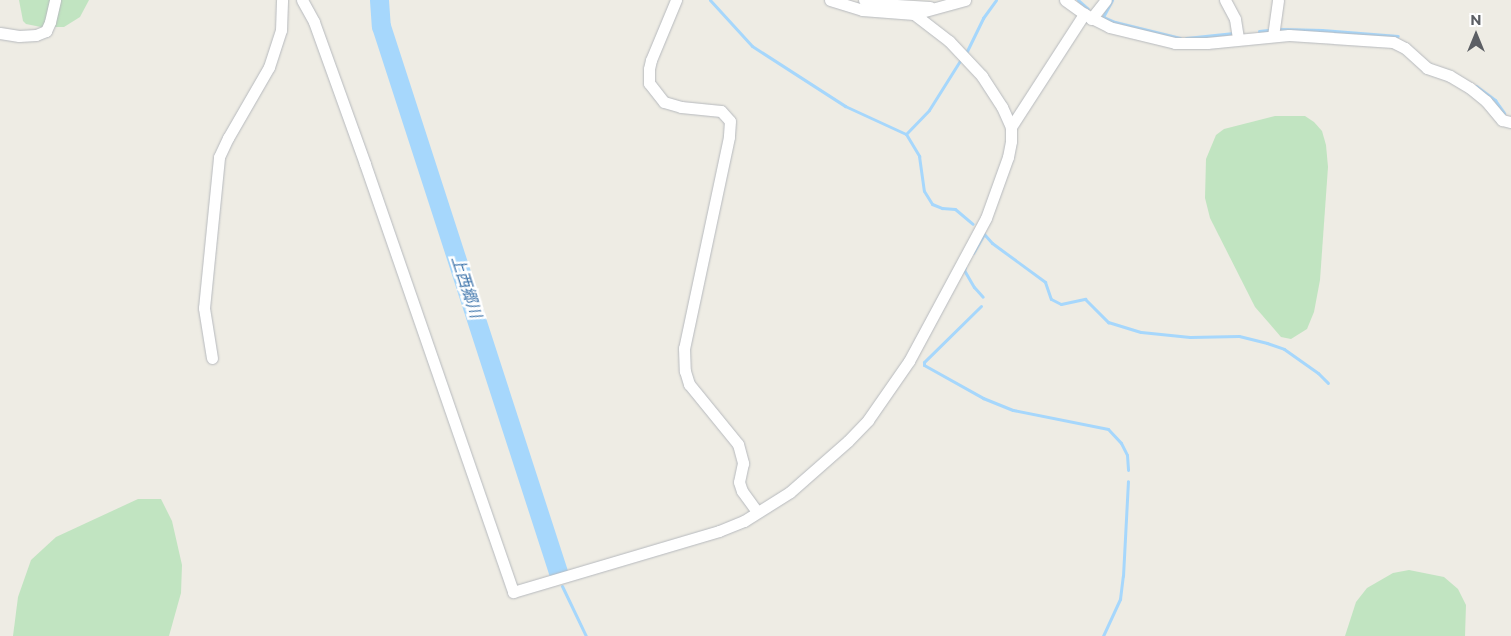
<!DOCTYPE html>
<html>
<head>
<meta charset="utf-8">
<style>
	body { margin:0 }
	#map { position:relative; width:1511px; height:636px; overflow:hidden; background:#eeece4; font-family:Montserrat,"Noto Sans JP",sans-serif }
	div>[style] { position:absolute }
	.green>* { inset:0; background:#c1e4c1 }
	.stream>* { height:3px; margin:-1.5px; padding:0 1.5px; transform-origin:1.5px; border-radius:1.5px; background:#a6d7fc }
	.river>* { height:19px; margin:-9.5px; padding:0 9.5px; transform-origin:9.5px; border-radius:9.5px; background:#a6d7fc }
	.roads { filter:drop-shadow(0 0 1px #b6b9bd) drop-shadow(0 0 1px #b6b9bd) }
	.minor>* { height:11px; margin:-5.5px; padding:0 5.5px; transform-origin:5.5px; border-radius:5.5px; background:#fff }
	span { translate:-50% -50%; white-space:nowrap; text-align:center; line-height:1.15; -webkit-text-stroke:5px #fff; paint-order:stroke }
	.water-label { font-size:16px; color:#4378ad; font-style:italic }
	.north { position:absolute; left:1451px; top:10px; width:50px; height:50px; -webkit-text-stroke:4px #fff; paint-order:stroke; rotate:0deg; font-size:14px; font-weight:700; line-height:20px; text-align:center; color:#5c5f64 }
	.north::after { content:''; display:block; margin:auto; width:18px; height:22px; background:#5c5f64; clip-path:polygon(50% 0,100% 100%,50% 72%,0 100%) }
</style>
</head>
<body>
<div id="map">
	<div class="green">
		<div style="clip-path:polygon(19px 0,89px 0,80px 17px,64px 27px,41px 27px,26px 24px,23px 21px)"></div>
		<div style="clip-path:polygon(1275px 116px,1305px 116px,1314px 122px,1322px 131px,1326px 145px,1328px 167px,1320px 280px,1314px 312px,1307px 329px,1291px 339px,1281px 337px,1255px 307px,1210px 218px,1205px 198px,1206px 159px,1216px 135px,1224px 129px)"></div>
		<div style="clip-path:polygon(138px 499px,161px 499px,172px 521px,182px 565px,181px 593px,169px 636px,13px 636px,18px 597px,31px 560px,56px 537px)"></div>
		<div style="clip-path:polygon(1409px 570px,1444px 577px,1458px 589px,1466px 605px,1465px 636px,1345px 636px,1356px 602px,1367px 588px,1393px 573px)"></div>
	</div>
	<div class="stream">
		<div style="left:710px;top:0;width:62px;rotate:47.6deg"></div>
		<div style="left:752px;top:46px;width:111px;rotate:32.8deg"></div>
		<div style="left:845px;top:106px;width:67px;rotate:24.7deg"></div>
		<div style="left:906px;top:134px;width:26px;rotate:59deg"></div>
		<div style="left:919px;top:156px;width:35px;rotate:82deg"></div>
		<div style="left:924px;top:191px;width:15px;rotate:58deg"></div>
		<div style="left:932px;top:204px;width:11px;rotate:22deg"></div>
		<div style="left:942px;top:208px;width:13px;rotate:4deg"></div>
		<div style="left:955px;top:209px;width:23px;rotate:40deg"></div>
		<div style="left:1078px;top:0;width:13px;rotate:42deg"></div>
		<div style="left:1112px;top:0;width:19px;rotate:118deg"></div>
		<div style="left:1103px;top:17px;width:13px;rotate:23deg"></div>
		<div style="left:1115px;top:22px;width:67px;rotate:13.8deg"></div>
		<div style="left:1280px;top:29px;width:42px;rotate:1.4deg"></div>
		<div style="left:1322px;top:30px;width:76px;rotate:4.5deg"></div>
		<div style="left:1259px;top:31px;width:9px;rotate:-6deg"></div>
		<div style="left:1186px;top:38px;width:48px;rotate:-5.9deg"></div>
		<div style="left:967px;top:51px;width:37px;rotate:-64deg"></div>
		<div style="left:983px;top:18px;width:22px;rotate:-54deg"></div>
		<div style="left:1476px;top:86px;width:24px;rotate:36deg"></div>
		<div style="left:1495px;top:100px;width:16px;rotate:55deg"></div>
		<div style="left:906px;top:134px;width:33px;rotate:-46deg"></div>
		<div style="left:929px;top:110px;width:60px;rotate:-57.9deg"></div>
		<div style="left:973px;top:253px;width:22px;rotate:-60deg"></div>
		<div style="left:984px;top:234px;width:12px;rotate:48deg"></div>
		<div style="left:992px;top:243px;width:66px;rotate:36.3deg"></div>
		<div style="left:1045px;top:282px;width:18px;rotate:71deg"></div>
		<div style="left:1051px;top:299px;width:11px;rotate:27deg"></div>
		<div style="left:1061px;top:304px;width:25px;rotate:-12deg"></div>
		<div style="left:1085px;top:299px;width:33px;rotate:45deg"></div>
		<div style="left:1108px;top:322px;width:34px;rotate:17deg"></div>
		<div style="left:1141px;top:332px;width:49px;rotate:5.8deg"></div>
		<div style="left:1190px;top:337px;width:49px;rotate:-1.2deg"></div>
		<div style="left:1239px;top:336px;width:29px;rotate:14deg"></div>
		<div style="left:1267px;top:343px;width:18px;rotate:19deg"></div>
		<div style="left:1284px;top:349px;width:42px;rotate:35.2deg"></div>
		<div style="left:1318px;top:373px;width:14px;rotate:45deg"></div>
		<div style="left:965px;top:267px;width:3px;rotate:108deg"></div>
		<div style="left:964px;top:270px;width:20px;rotate:60deg"></div>
		<div style="left:974px;top:287px;width:13px;rotate:48deg"></div>
		<div style="left:981px;top:306px;width:80px;rotate:135.5deg"></div>
		<div style="left:924px;top:362px;width:3px;rotate:90deg"></div>
		<div style="left:924px;top:365px;width:68px;rotate:29.2deg"></div>
		<div style="left:983px;top:398px;width:32px;rotate:22deg"></div>
		<div style="left:1013px;top:410px;width:97px;rotate:11.3deg"></div>
		<div style="left:1108px;top:429px;width:19px;rotate:47deg"></div>
		<div style="left:1121px;top:443px;width:13px;rotate:63deg"></div>
		<div style="left:1127px;top:455px;width:15px;rotate:86deg"></div>
		<div style="left:562px;top:586px;width:55px;rotate:64.4deg"></div>
		<div style="left:1103px;top:636px;width:41px;rotate:-65.3deg"></div>
		<div style="left:1120px;top:599px;width:23px;rotate:-83deg"></div>
		<div style="left:1123px;top:576px;width:95px;rotate:-87deg"></div>
	</div>
	<div class="river">
		<div style="left:379px;top:0;width:26px;rotate:86deg"></div>
		<div style="left:381px;top:26px;width:574px;rotate:72.04deg"></div>
	</div>
	<div class="roads">
		<div class="minor">
			<div style="left:302px;top:0;width:25px;rotate:61deg"></div>
			<div style="left:314px;top:22px;width:151px;rotate:70.2deg"></div>
			<div style="left:365px;top:164px;width:453px;rotate:70.9deg"></div>
			<div style="left:513px;top:592px;width:215px;rotate:-16.5deg"></div>
			<div style="left:719px;top:531px;width:27px;rotate:-22deg"></div>
			<div style="left:744px;top:521px;width:54px;rotate:-32.2deg"></div>
			<div style="left:790px;top:492px;width:77px;rotate:-41.3deg"></div>
			<div style="left:848px;top:441px;width:29px;rotate:-46deg"></div>
			<div style="left:868px;top:420px;width:72px;rotate:-55.2deg"></div>
			<div style="left:909px;top:361px;width:162px;rotate:-61.7deg"></div>
			<div style="left:986px;top:218px;width:65px;rotate:-70.2deg"></div>
			<div style="left:1008px;top:157px;width:16px;rotate:-79deg"></div>
			<div style="left:1011px;top:141px;width:14px;rotate:-90deg"></div>
			<div style="left:1011px;top:127px;width:22px;rotate:-114deg"></div>
			<div style="left:1002px;top:107px;width:37px;rotate:-123deg"></div>
			<div style="left:982px;top:76px;width:48px;rotate:-133.3deg"></div>
			<div style="left:949px;top:41px;width:44px;rotate:-142.4deg"></div>
			<div style="left:676px;top:0;width:65px;rotate:112.6deg"></div>
			<div style="left:651px;top:60px;width:9px;rotate:103deg"></div>
			<div style="left:649px;top:69px;width:14px;rotate:90deg"></div>
			<div style="left:649px;top:83px;width:24px;rotate:52deg"></div>
			<div style="left:664px;top:102px;width:18px;rotate:16deg"></div>
			<div style="left:681px;top:107px;width:40px;rotate:5.7deg"></div>
			<div style="left:721px;top:111px;width:13px;rotate:48deg"></div>
			<div style="left:730px;top:121px;width:16px;rotate:94deg"></div>
			<div style="left:729px;top:137px;width:216px;rotate:102deg"></div>
			<div style="left:684px;top:348px;width:23px;rotate:88deg"></div>
			<div style="left:685px;top:371px;width:14px;rotate:73deg"></div>
			<div style="left:689px;top:384px;width:77px;rotate:50.8deg"></div>
			<div style="left:738px;top:444px;width:20px;rotate:75deg"></div>
			<div style="left:743px;top:463px;width:19px;rotate:102deg"></div>
			<div style="left:739px;top:482px;width:9px;rotate:72deg"></div>
			<div style="left:742px;top:491px;width:26px;rotate:54deg"></div>
			<div style="left:830px;top:0;width:34px;rotate:17deg"></div>
			<div style="left:862px;top:10px;width:52px;rotate:4.4deg"></div>
			<div style="left:914px;top:14px;width:53px;rotate:-15.4deg"></div>
			<div style="left:864px;top:0;width:16px;rotate:14deg"></div>
			<div style="left:880px;top:4px;width:50px;rotate:3.4deg"></div>
			<div style="left:1065px;top:0;width:24px;rotate:36deg"></div>
			<div style="left:1084px;top:14px;width:28px;rotate:27deg"></div>
			<div style="left:1109px;top:27px;width:68px;rotate:13.6deg"></div>
			<div style="left:1175px;top:43px;width:32px"></div>
			<div style="left:1207px;top:43px;width:82px;rotate:-5.6deg"></div>
			<div style="left:1289px;top:35px;width:104px;rotate:3.9deg"></div>
			<div style="left:1393px;top:42px;width:13px;rotate:27deg"></div>
			<div style="left:1405px;top:48px;width:30px;rotate:42deg"></div>
			<div style="left:1427px;top:68px;width:24px;rotate:19deg"></div>
			<div style="left:1450px;top:76px;width:23px;rotate:31deg"></div>
			<div style="left:1470px;top:88px;width:21px;rotate:39deg"></div>
			<div style="left:1486px;top:101px;width:25px;rotate:50deg"></div>
			<div style="left:1502px;top:120px;width:9px;rotate:13deg"></div>
			<div style="left:1225px;top:0;width:21px;rotate:62deg"></div>
			<div style="left:1235px;top:19px;width:19px;rotate:81deg"></div>
			<div style="left:1091px;top:19px;width:24px;rotate:-52deg"></div>
			<div style="left:0;top:33px;width:19px;rotate:9deg"></div>
			<div style="left:19px;top:36px;width:17px;rotate:-3deg"></div>
			<div style="left:36px;top:35px;width:11px;rotate:-22deg"></div>
			<div style="left:46px;top:31px;width:10px;rotate:-66deg"></div>
			<div style="left:50px;top:22px;width:23px;rotate:-77deg"></div>
			<div style="left:1273px;top:36px;width:36px;rotate:-82deg"></div>
			<div style="left:1011px;top:127px;width:135px;rotate:-57.1deg"></div>
			<div style="left:212px;top:358px;width:51px;rotate:-99.1deg"></div>
			<div style="left:204px;top:308px;width:152px;rotate:-84.3deg"></div>
			<div style="left:219px;top:157px;width:21px;rotate:-65deg"></div>
			<div style="left:228px;top:138px;width:82px;rotate:-60deg"></div>
			<div style="left:269px;top:67px;width:39px;rotate:-72deg"></div>
			<div style="left:281px;top:30px;width:30px;rotate:-88deg"></div>
		</div>
	</div>
	<div class="water-label">
		<span style="left:466px;top:287px;rotate:72deg">上西郷川</span>
	</div>
	<div class="north">N</div>
</div>
</body>
</html>
